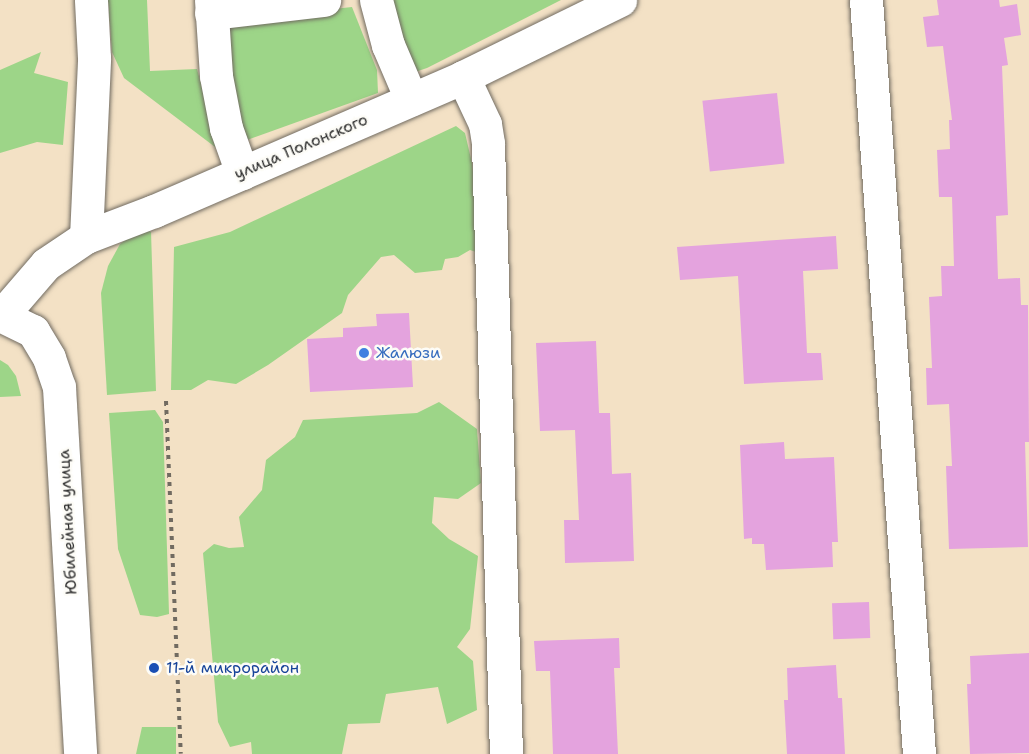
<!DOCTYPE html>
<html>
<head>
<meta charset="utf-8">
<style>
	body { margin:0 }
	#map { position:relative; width:1029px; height:754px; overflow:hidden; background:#f3e1c5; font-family:"Shantell Sans",sans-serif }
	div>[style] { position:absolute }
	.green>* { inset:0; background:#9dd588 }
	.building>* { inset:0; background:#e4a3de; transform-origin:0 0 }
	.path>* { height:4px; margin-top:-2px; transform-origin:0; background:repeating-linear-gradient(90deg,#716b61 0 4.5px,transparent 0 9px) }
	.roads { filter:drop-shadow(0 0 2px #716b61) drop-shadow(0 0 2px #716b61) }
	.minor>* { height:33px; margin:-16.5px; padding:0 16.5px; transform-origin:16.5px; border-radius:16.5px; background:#fff }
	.major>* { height:33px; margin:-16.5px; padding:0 16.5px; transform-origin:16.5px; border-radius:16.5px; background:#fff }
	.dots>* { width:16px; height:16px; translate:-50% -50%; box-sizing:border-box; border:3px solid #fdfcf7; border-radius:50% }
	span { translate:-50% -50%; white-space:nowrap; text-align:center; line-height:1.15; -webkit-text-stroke:5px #fdfcf7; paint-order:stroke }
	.street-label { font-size:16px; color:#2b2b2b }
	.shop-label { font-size:16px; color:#366cbe }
	.left { translate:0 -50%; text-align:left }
	.transit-label { font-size:16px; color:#164399 }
</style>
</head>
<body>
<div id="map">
	<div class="green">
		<div style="clip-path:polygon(108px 0,147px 0,150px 71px,197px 69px,219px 150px,124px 78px,112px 52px)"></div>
		<div style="clip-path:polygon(387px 0,561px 0,427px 68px,415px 72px)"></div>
		<div style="clip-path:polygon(352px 7px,377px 70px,378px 93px,247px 140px,236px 125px,223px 21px)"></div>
		<div style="clip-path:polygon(41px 52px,34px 73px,68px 82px,63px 145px,37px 142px,0 153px,0 70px)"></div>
		<div style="clip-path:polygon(456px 126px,465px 133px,472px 163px,482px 254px,470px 250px,458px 257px,445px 259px,442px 270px,415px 273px,394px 255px,381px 257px,348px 295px,342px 313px,268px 365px,236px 384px,208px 380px,191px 390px,171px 390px,174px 247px,230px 232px)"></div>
		<div style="clip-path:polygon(142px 228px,151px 232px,156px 391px,107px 395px,101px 293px,108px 266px,120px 244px)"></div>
		<div style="clip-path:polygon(0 360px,8px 365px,16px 376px,21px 396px,0 397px)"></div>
		<div style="clip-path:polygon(439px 402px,477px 429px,481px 483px,458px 499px,434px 497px,432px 523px,449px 539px,478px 556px,470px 629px,457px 647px,473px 661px,477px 710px,447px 724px,438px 687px,386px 694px,380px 723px,348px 724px,342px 754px,252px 754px,251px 742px,230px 747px,218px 722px,203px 553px,214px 544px,229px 548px,244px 547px,239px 517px,262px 490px,266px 460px,295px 437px,303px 420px,417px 413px)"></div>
		<div style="clip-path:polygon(155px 410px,163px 422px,169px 614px,157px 617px,140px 615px,118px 549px,109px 413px)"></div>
		<div style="clip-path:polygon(142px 727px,176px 727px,176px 754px,136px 754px)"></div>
	</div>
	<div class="building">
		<div style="clip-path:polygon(937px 0,999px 0,1000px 7px,1017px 4px,1021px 35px,1004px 38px,1008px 65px,1002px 66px,1008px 215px,996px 216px,998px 279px,1020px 278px,1021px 305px,1028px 305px,1029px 442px,1025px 442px,1028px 547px,949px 549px,946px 466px,952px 466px,949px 404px,927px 405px,926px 368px,932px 368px,929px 297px,942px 296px,941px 266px,954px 266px,952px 197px,939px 197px,937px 150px,950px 149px,949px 120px,952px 120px,943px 46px,927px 47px,923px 17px,939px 15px)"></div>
		<div style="left:777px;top:93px;width:71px;height:75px;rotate:84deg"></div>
		<div style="clip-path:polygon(836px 236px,838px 269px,803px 271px,807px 353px,821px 353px,823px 380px,744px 384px,738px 276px,680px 280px,677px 247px)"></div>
		<div style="clip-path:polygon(409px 313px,413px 387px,310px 392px,307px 339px,343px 337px,343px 328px,377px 326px,376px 314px)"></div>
		<div style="clip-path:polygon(596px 341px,599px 413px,610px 413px,612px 474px,631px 473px,634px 561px,565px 563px,564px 520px,579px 520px,575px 430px,540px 431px,536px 343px)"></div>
		<div style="clip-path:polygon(784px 442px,785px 459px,834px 457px,838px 542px,832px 542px,833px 567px,766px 570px,764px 544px,752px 544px,752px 538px,744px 539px,740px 445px)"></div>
		<div style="left:869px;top:602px;width:36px;height:37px;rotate:88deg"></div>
		<div style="clip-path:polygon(619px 638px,620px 668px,614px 668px,618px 754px,553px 754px,550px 671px,536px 671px,534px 641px)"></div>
		<div style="clip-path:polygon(1029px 653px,1029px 753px,970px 754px,967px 684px,971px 684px,970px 656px)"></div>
		<div style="clip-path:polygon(836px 665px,838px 698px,842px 698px,845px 754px,787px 754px,784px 700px,788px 700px,787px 668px)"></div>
	</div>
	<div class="path">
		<div style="left:166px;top:401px;width:353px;rotate:87.6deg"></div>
	</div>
	<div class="roads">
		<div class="minor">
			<div style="left:211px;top:0;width:76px;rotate:86.2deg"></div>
			<div style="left:216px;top:76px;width:53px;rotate:79.1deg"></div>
			<div style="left:226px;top:128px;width:48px;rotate:70.4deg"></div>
			<div style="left:376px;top:0;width:47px;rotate:75.1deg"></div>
			<div style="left:388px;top:45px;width:59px;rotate:66.9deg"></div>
			<div style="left:866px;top:0;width:756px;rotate:85.98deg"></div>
			<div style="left:211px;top:13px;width:114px;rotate:-6.6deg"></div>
			<div style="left:463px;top:77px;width:52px;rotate:64.9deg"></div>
			<div style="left:485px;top:124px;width:20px;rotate:81deg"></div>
			<div style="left:488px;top:144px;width:610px;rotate:88.31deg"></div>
			<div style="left:86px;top:237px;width:179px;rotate:-87.4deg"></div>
			<div style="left:94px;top:58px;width:58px;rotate:-93deg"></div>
			<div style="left:2px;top:315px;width:67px;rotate:-49.2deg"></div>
			<div style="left:46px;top:264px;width:48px;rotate:-34deg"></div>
			<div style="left:86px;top:237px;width:73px;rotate:-20.9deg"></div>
			<div style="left:154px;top:211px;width:337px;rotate:-23.4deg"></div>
			<div style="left:463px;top:77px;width:175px;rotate:-26.1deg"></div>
		</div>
		<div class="major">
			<div style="left:0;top:315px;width:37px;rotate:26deg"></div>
			<div style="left:33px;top:331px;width:31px;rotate:59deg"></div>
			<div style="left:49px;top:358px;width:31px;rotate:71deg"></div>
			<div style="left:59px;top:387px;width:368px;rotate:86.7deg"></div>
		</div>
	</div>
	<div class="dots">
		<div style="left:364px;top:353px;background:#3f7fe0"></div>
		<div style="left:154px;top:668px;background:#1a4fb4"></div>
	</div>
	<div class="street-label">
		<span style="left:301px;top:147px;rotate:-23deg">улица Полонского</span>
		<span style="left:68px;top:522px;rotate:-93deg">Юбилейная улица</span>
	</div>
	<div class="shop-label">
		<span class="left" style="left:376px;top:353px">Жалюзи</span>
	</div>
	<div class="transit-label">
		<span class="left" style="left:166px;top:668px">11-й микрорайон</span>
	</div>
</div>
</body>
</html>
